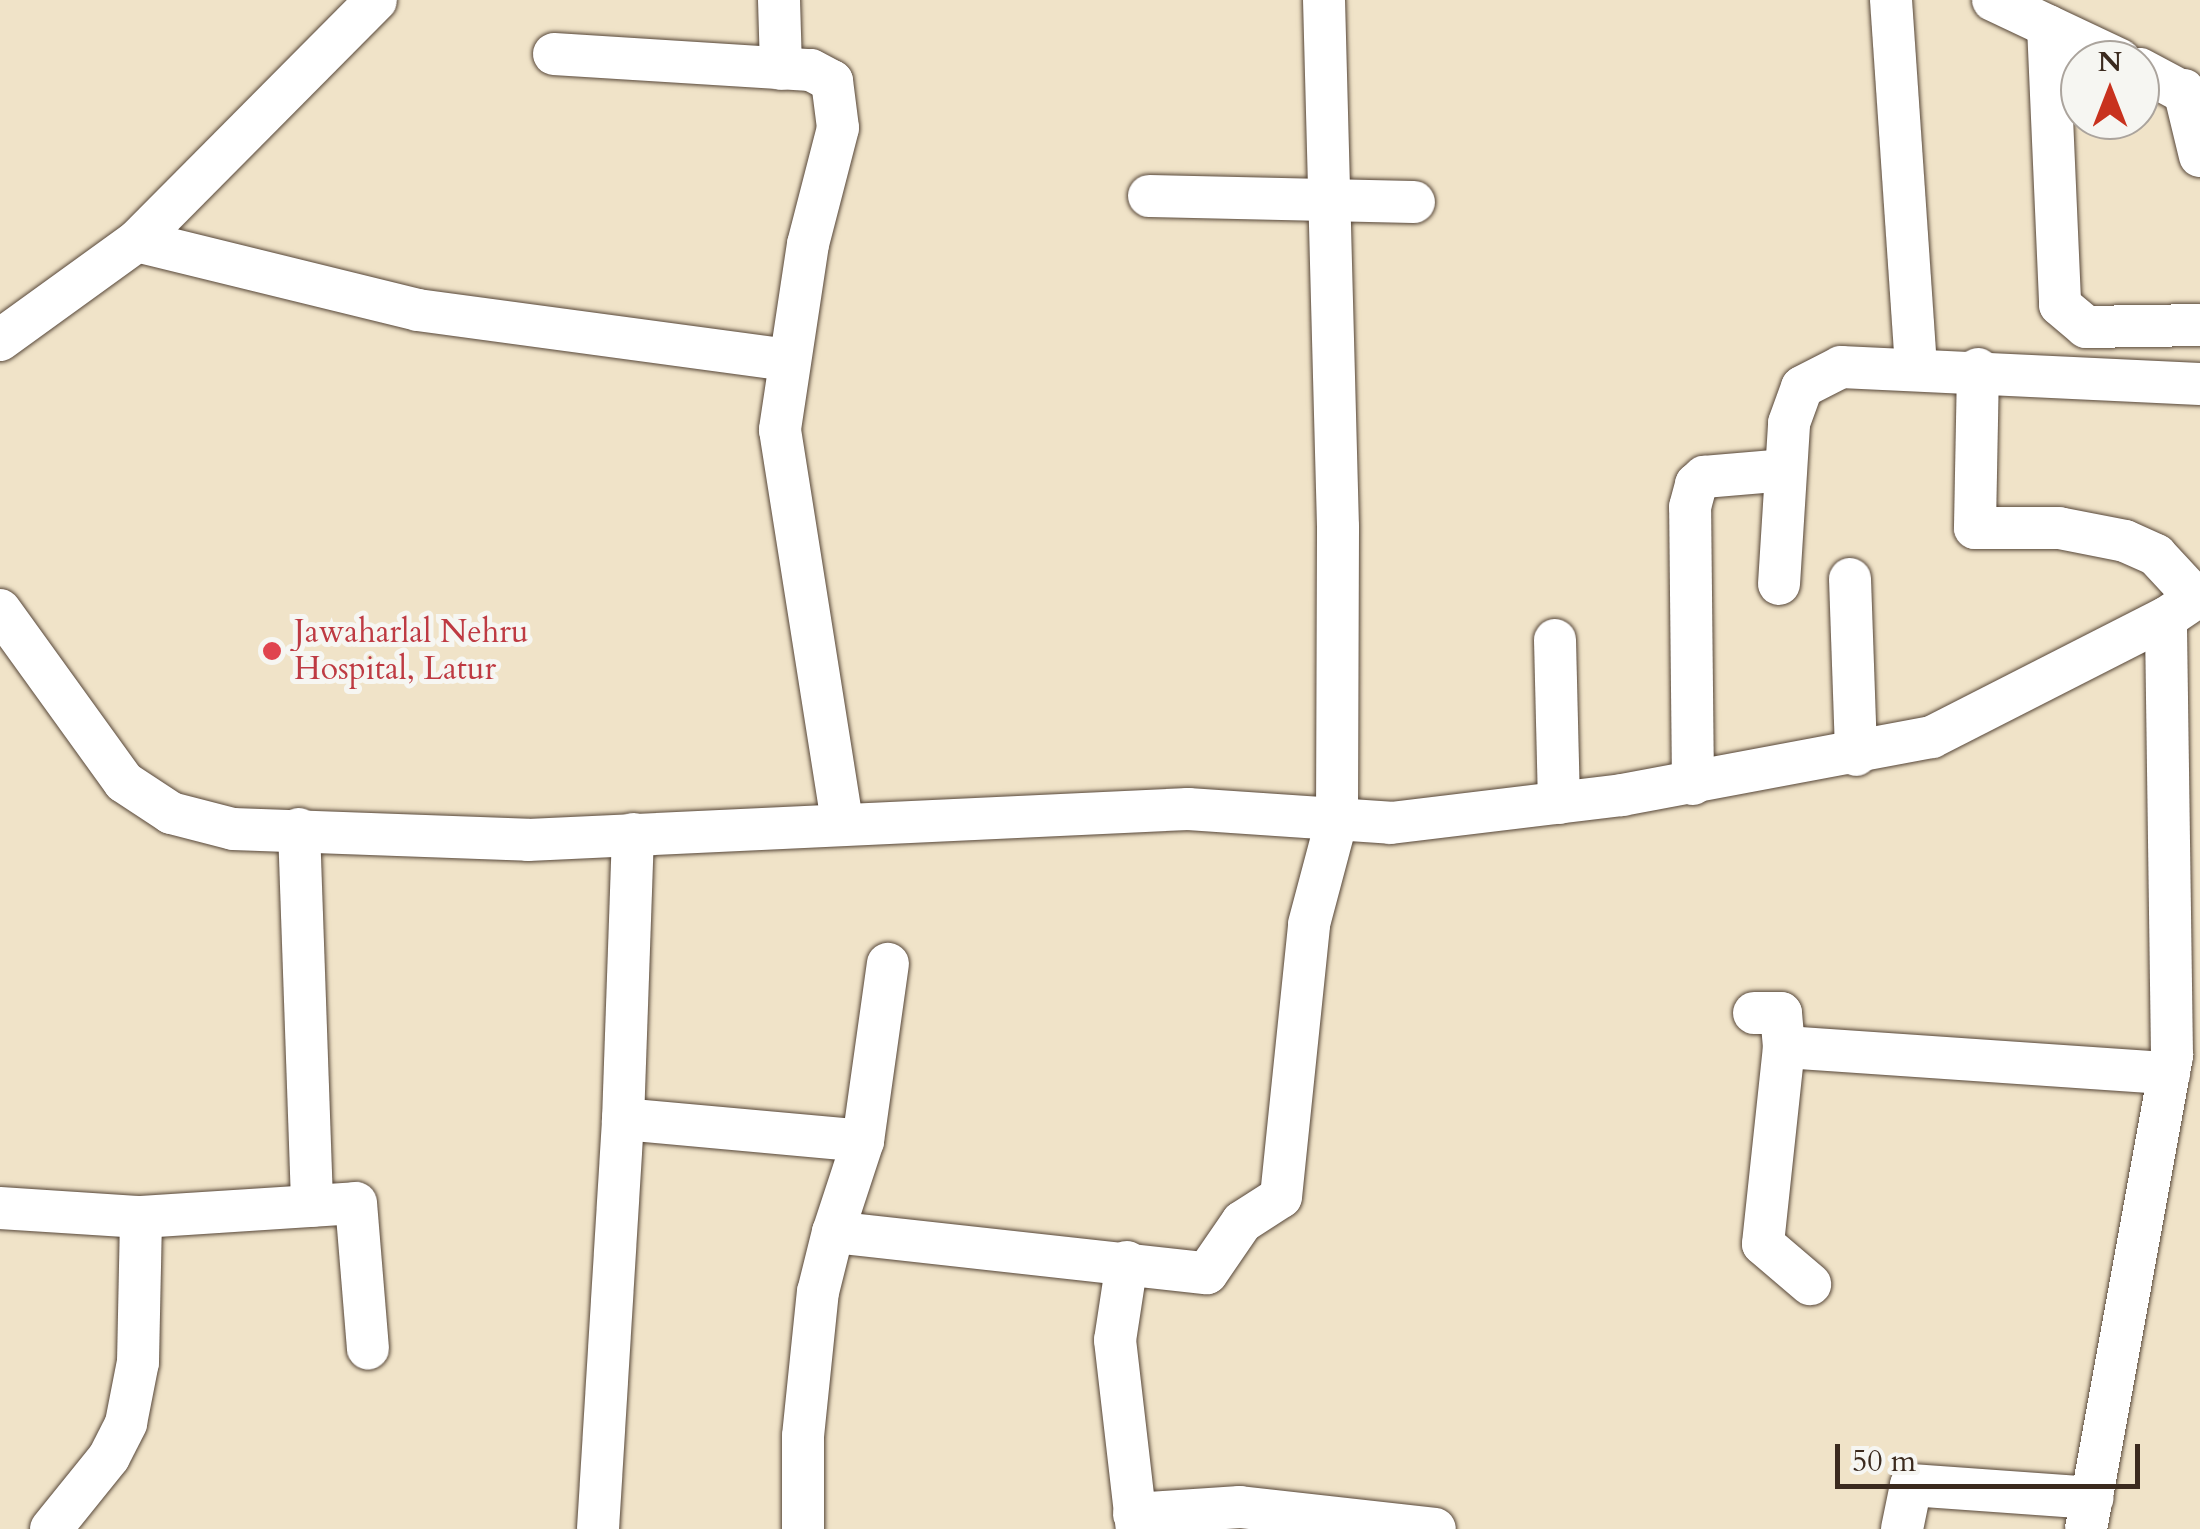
<!DOCTYPE html>
<html>
<head>
<meta charset="utf-8">
<style>
	body { margin:0 }
	#map { position:relative; width:2200px; height:1529px; overflow:hidden; background:#f0e3c8; font-family:Cardo,serif }
	div>[style] { position:absolute }
	.roads { filter:drop-shadow(0 0 2px #564638) drop-shadow(0 0 2px #564638) }
	.street>* { height:42px; margin:-21px; padding:0 21px; transform-origin:21px; border-radius:21px; background:#fff }
	.dots>* { width:28px; height:28px; translate:-50% -50%; box-sizing:border-box; border:5px solid #f6f6f2; border-radius:50% }
	span { translate:-50% -50%; white-space:nowrap; text-align:center; line-height:1.15; -webkit-text-stroke:10px #f6f6f2; paint-order:stroke }
	.health-label { font-size:32px; color:#be3a42 }
	.left { translate:0 -50%; text-align:left }
	.north { position:absolute; left:2060px; top:40px; width:100px; height:100px; box-sizing:border-box; background:#f6f6f2; border:2px solid #aba49d; border-radius:50%; rotate:0deg; font-size:28px; font-weight:700; line-height:40px; text-align:center; color:#3b2a1e }
	.north::after { content:''; display:block; margin:auto; width:35px; height:45px; background:#c8321e; clip-path:polygon(50% 0,100% 100%,50% 72%,0 100%) }
	.scale { position:absolute; left:1835px; top:1444px; width:305px; height:45px; box-sizing:border-box; border:5px solid #3b2a1e; border-top:0; padding-left:12px; font-size:30px; line-height:35px; white-space:nowrap; color:#3b2a1e; -webkit-text-stroke:8px #f6f6f2; paint-order:stroke }
</style>
</head>
<body>
<div id="map">
	<div class="roads">
		<div class="street">
			<div style="left:779px;top:0;width:69px;rotate:88.3deg"></div>
			<div style="left:1891px;top:0;width:368px;rotate:86.1deg"></div>
			<div style="left:1993px;top:0;width:140px;rotate:25.3deg"></div>
			<div style="left:2048px;top:26px;width:279px;rotate:87.5deg"></div>
			<div style="left:2060px;top:305px;width:34px;rotate:40deg"></div>
			<div style="left:2086px;top:327px;width:114px;rotate:-1deg"></div>
			<div style="left:554px;top:54px;width:257px;rotate:3.6deg"></div>
			<div style="left:811px;top:70px;width:24px;rotate:28deg"></div>
			<div style="left:832px;top:81px;width:47px;rotate:82.7deg"></div>
			<div style="left:838px;top:128px;width:120px;rotate:104.5deg"></div>
			<div style="left:808px;top:244px;width:188px;rotate:98.6deg"></div>
			<div style="left:780px;top:430px;width:398px;rotate:81deg"></div>
			<div style="left:2140px;top:69px;width:68px;rotate:28.1deg"></div>
			<div style="left:2184px;top:90px;width:68px;rotate:76.4deg"></div>
			<div style="left:1149px;top:196px;width:265px;rotate:1.3deg"></div>
			<div style="left:137px;top:241px;width:289px;rotate:13.8deg"></div>
			<div style="left:418px;top:310px;width:372px;rotate:7.7deg"></div>
			<div style="left:0;top:340px;width:169px;rotate:-35.9deg"></div>
			<div style="left:137px;top:241px;width:339px;rotate:-45.2deg"></div>
			<div style="left:1978px;top:369px;width:159px;rotate:91.1deg"></div>
			<div style="left:1975px;top:528px;width:84px"></div>
			<div style="left:2059px;top:528px;width:67px;rotate:11.1deg"></div>
			<div style="left:2125px;top:541px;width:34px;rotate:24deg"></div>
			<div style="left:2156px;top:555px;width:59px;rotate:47.1deg"></div>
			<div style="left:1850px;top:579px;width:176px;rotate:88deg"></div>
			<div style="left:1779px;top:584px;width:161px;rotate:-86.4deg"></div>
			<div style="left:1789px;top:423px;width:38px;rotate:-70deg"></div>
			<div style="left:1802px;top:387px;width:44px;rotate:-27.1deg"></div>
			<div style="left:1841px;top:367px;width:359px;rotate:2.7deg"></div>
			<div style="left:0;top:610px;width:212px;rotate:54.2deg"></div>
			<div style="left:124px;top:782px;width:56px;rotate:33.4deg"></div>
			<div style="left:171px;top:813px;width:64px;rotate:14.5deg"></div>
			<div style="left:233px;top:829px;width:295px;rotate:2.1deg"></div>
			<div style="left:528px;top:840px;width:661px;rotate:-2.69deg"></div>
			<div style="left:1188px;top:809px;width:203px;rotate:3.9deg"></div>
			<div style="left:1391px;top:823px;width:233px;rotate:-6.9deg"></div>
			<div style="left:1622px;top:795px;width:315px;rotate:-10.6deg"></div>
			<div style="left:1932px;top:737px;width:263px;rotate:-27deg"></div>
			<div style="left:1555px;top:640px;width:163px;rotate:88.6deg"></div>
			<div style="left:1693px;top:784px;width:277px;rotate:-90.6deg"></div>
			<div style="left:1690px;top:507px;width:24px;rotate:-75deg"></div>
			<div style="left:1696px;top:484px;width:11px;rotate:-41deg"></div>
			<div style="left:1704px;top:477px;width:82px;rotate:-4.9deg"></div>
			<div style="left:299px;top:829px;width:377px;rotate:88deg"></div>
			<div style="left:633px;top:834px;width:285px;rotate:92deg"></div>
			<div style="left:623px;top:1119px;width:241px;rotate:5.2deg"></div>
			<div style="left:863px;top:1141px;width:96px;rotate:108.2deg"></div>
			<div style="left:833px;top:1232px;width:376px;rotate:6.3deg"></div>
			<div style="left:1207px;top:1273px;width:62px;rotate:-55.5deg"></div>
			<div style="left:1242px;top:1222px;width:46px;rotate:-32.7deg"></div>
			<div style="left:1281px;top:1197px;width:274px;rotate:-84.1deg"></div>
			<div style="left:1309px;top:924px;width:109px;rotate:-75.1deg"></div>
			<div style="left:1337px;top:819px;width:292px;rotate:-89.8deg"></div>
			<div style="left:1338px;top:527px;width:527px;rotate:-91.52deg"></div>
			<div style="left:1754px;top:1013px;width:27px"></div>
			<div style="left:1781px;top:1013px;width:34px;rotate:85deg"></div>
			<div style="left:1784px;top:1047px;width:198px;rotate:96.1deg"></div>
			<div style="left:1763px;top:1244px;width:62px;rotate:40.4deg"></div>
			<div style="left:1784px;top:1047px;width:386px;rotate:3.9deg"></div>
			<div style="left:863px;top:1141px;width:179px;rotate:-82deg"></div>
			<div style="left:0;top:1208px;width:141px;rotate:3.7deg"></div>
			<div style="left:141px;top:1217px;width:215px;rotate:-3.7deg"></div>
			<div style="left:356px;top:1203px;width:146px;rotate:85.3deg"></div>
			<div style="left:1127px;top:1262px;width:79px;rotate:98.7deg"></div>
			<div style="left:1115px;top:1340px;width:190px;rotate:83.4deg"></div>
			<div style="left:1134px;top:1514px;width:106px;rotate:-3.8deg"></div>
			<div style="left:1240px;top:1507px;width:196px;rotate:6.4deg"></div>
			<div style="left:51px;top:1529px;width:92px;rotate:-51.1deg"></div>
			<div style="left:109px;top:1457px;width:38px;rotate:-63deg"></div>
			<div style="left:126px;top:1423px;width:62px;rotate:-78.9deg"></div>
			<div style="left:138px;top:1362px;width:145px;rotate:-88.8deg"></div>
			<div style="left:598px;top:1529px;width:411px;rotate:-86.5deg"></div>
			<div style="left:803px;top:1529px;width:93px;rotate:-90deg"></div>
			<div style="left:803px;top:1436px;width:145px;rotate:-84.1deg"></div>
			<div style="left:818px;top:1292px;width:62px;rotate:-76deg"></div>
			<div style="left:1902px;top:1529px;width:45px;rotate:-78.4deg"></div>
			<div style="left:1911px;top:1485px;width:182px;rotate:4.1deg"></div>
			<div style="left:2086px;top:1529px;width:481px;rotate:-79.7deg"></div>
			<div style="left:2172px;top:1056px;width:438px;rotate:-90.8deg"></div>
			<div style="left:2166px;top:618px;width:41px;rotate:-34.1deg"></div>
		</div>
	</div>
	<div class="dots">
		<div style="left:272px;top:651px;background:#e0444e"></div>
	</div>
	<div class="health-label">
		<span class="left" style="left:294px;top:651px">Jawaharlal Nehru<br>Hospital, Latur</span>
	</div>
	<div class="north">N</div>
	<div class="scale">50 m</div>
</div>
</body>
</html>
